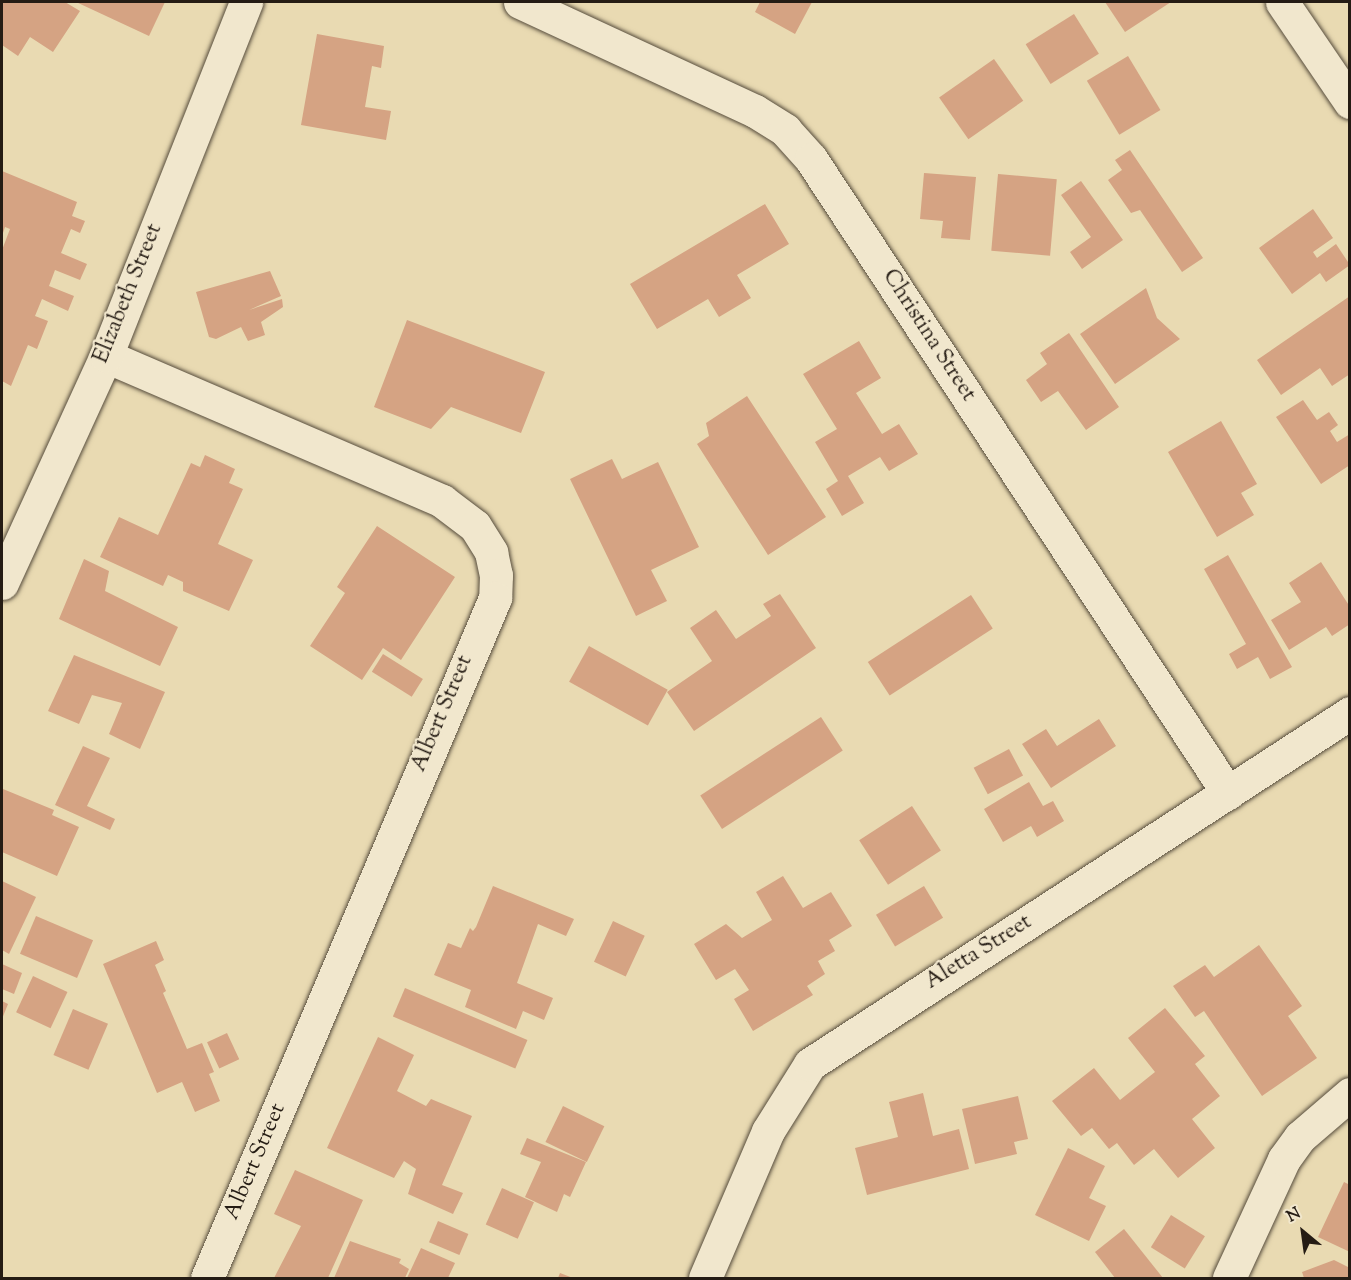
<!DOCTYPE html>
<html>
<head>
<meta charset="utf-8">
<style>
	body { margin:0 }
	#map { position:relative; width:1351px; height:1280px; overflow:hidden; background:#e9dab2; font-family:"Sorts Mill Goudy",serif }
	div>[style] { position:absolute }
	.building>* { inset:0; background:#d5a383; transform-origin:0 0 }
	.roads { filter:drop-shadow(0 0 2px #564c3c) drop-shadow(0 0 2px #564c3c) }
	.minor>* { height:33px; margin:-16.5px; padding:0 16.5px; transform-origin:16.5px; border-radius:16.5px; background:#f1e7cd }
	span { translate:-50% -50%; white-space:nowrap; text-align:center; line-height:1.15; -webkit-text-stroke:4.5px #f1e7cd; paint-order:stroke }
	.street-label { font-size:22px; color:#251c14 }
	.frame { position:absolute; inset:0; border:3px solid #251c14; pointer-events:none }
	.north { position:absolute; left:1273px; top:1202px; width:60px; height:60px; -webkit-text-stroke:4px #f1e7cd; paint-order:stroke; rotate:331deg; font-size:16px; font-weight:700; line-height:24px; text-align:center; color:#251c14 }
	.north::after { content:''; display:block; margin:auto; width:21px; height:27px; background:#251c14; clip-path:polygon(50% 0,100% 100%,50% 72%,0 100%) }
</style>
</head>
<body>
<div id="map">
	<div class="building">
		<div style="clip-path:polygon(2px 2px,65px 2px,80px 11px,53px 52px,30px 37px,18px 56px,2px 45px)"></div>
		<div style="clip-path:polygon(76px 2px,165px 2px,149px 36px)"></div>
		<div style="clip-path:polygon(760px 2px,812px 2px,795px 34px,755px 12px)"></div>
		<div style="clip-path:polygon(1105px 2px,1171px 2px,1125px 32px)"></div>
		<div style="left:1074px;top:14px;width:47px;height:57px;rotate:58deg"></div>
		<div style="clip-path:polygon(317px 34px,384px 46px,381px 68px,372px 66px,365px 107px,391px 111px,386px 140px,301px 125px)"></div>
		<div style="left:1128px;top:56px;width:63px;height:48px;rotate:59deg"></div>
		<div style="left:994px;top:59px;width:51px;height:67px;rotate:55deg"></div>
		<div style="clip-path:polygon(1130px 150px,1203px 258px,1182px 272px,1140px 210px,1131px 213px,1108px 180px,1122px 170px,1115px 160px)"></div>
		<div style="clip-path:polygon(2px 171px,77px 202px,72px 216px,85px 221px,80px 233px,71px 229px,61px 253px,87px 264px,80px 280px,55px 270px,49px 286px,74px 296px,68px 311px,42px 299px,35px 316px,48px 321px,37px 349px,28px 345px,11px 386px,2px 381px,2px 250px,10px 229px,5px 227px,2px 236px)"></div>
		<div style="clip-path:polygon(924px 173px,976px 177px,970px 240px,941px 238px,943px 221px,920px 219px)"></div>
		<div style="left:998px;top:174px;width:59px;height:77px;rotate:5deg"></div>
		<div style="clip-path:polygon(1081px 181px,1123px 240px,1082px 269px,1070px 252px,1091px 237px,1061px 195px)"></div>
		<div style="clip-path:polygon(765px 204px,789px 244px,737px 275px,751px 298px,719px 317px,708px 299px,657px 329px,630px 284px)"></div>
		<div style="clip-path:polygon(1313px 209px,1333px 238px,1313px 252px,1317px 258px,1336px 244px,1350px 265px,1326px 282px,1320px 273px,1292px 294px,1259px 248px)"></div>
		<div style="clip-path:polygon(270px 271px,281px 296px,249px 310px,282px 299px,283px 307px,261px 322px,265px 335px,248px 341px,241px 327px,216px 339px,209px 337px,196px 292px)"></div>
		<div style="clip-path:polygon(1146px 288px,1157px 318px,1180px 339px,1115px 384px,1080px 334px)"></div>
		<div style="clip-path:polygon(1350px 296px,1350px 374px,1332px 386px,1320px 368px,1281px 395px,1257px 360px)"></div>
		<div style="clip-path:polygon(407px 320px,545px 372px,521px 433px,451px 407px,431px 429px,374px 407px)"></div>
		<div style="clip-path:polygon(1069px 333px,1119px 407px,1086px 430px,1058px 391px,1041px 402px,1026px 380px,1047px 364px,1040px 353px)"></div>
		<div style="clip-path:polygon(859px 341px,881px 378px,856px 393px,882px 434px,899px 424px,918px 454px,889px 471px,880px 457px,848px 476px,864px 503px,842px 516px,826px 489px,838px 481px,815px 442px,837px 429px,803px 374px)"></div>
		<div style="clip-path:polygon(747px 396px,826px 517px,768px 555px,697px 444px,709px 436px,706px 423px)"></div>
		<div style="clip-path:polygon(1303px 400px,1317px 420px,1329px 412px,1338px 425px,1330px 431px,1337px 442px,1350px 434px,1350px 465px,1321px 484px,1276px 417px)"></div>
		<div style="clip-path:polygon(1221px 421px,1257px 484px,1241px 493px,1254px 515px,1217px 537px,1168px 452px)"></div>
		<div style="clip-path:polygon(205px 455px,235px 469px,229px 483px,243px 489px,218px 544px,253px 560px,229px 611px,183px 591px,183px 582px,168px 575px,163px 586px,100px 557px,119px 517px,158px 535px,191px 463px,200px 467px)"></div>
		<div style="clip-path:polygon(612px 459px,622px 479px,658px 462px,699px 547px,651px 570px,667px 601px,636px 616px,570px 479px)"></div>
		<div style="clip-path:polygon(377px 526px,455px 577px,401px 660px,383px 648px,362px 680px,310px 646px,345px 593px,337px 587px)"></div>
		<div style="clip-path:polygon(1228px 555px,1292px 667px,1270px 679px,1258px 657px,1237px 669px,1229px 654px,1246px 644px,1204px 569px)"></div>
		<div style="clip-path:polygon(84px 559px,109px 571px,105px 591px,178px 627px,160px 666px,59px 619px)"></div>
		<div style="clip-path:polygon(1321px 562px,1350px 607px,1350px 624px,1332px 636px,1326px 627px,1289px 650px,1271px 620px,1301px 602px,1289px 583px)"></div>
		<div style="clip-path:polygon(780px 594px,816px 648px,694px 731px,667px 692px,712px 661px,690px 628px,716px 610px,736px 639px,771px 616px,763px 604px)"></div>
		<div style="left:971px;top:595px;width:40px;height:123px;rotate:57deg"></div>
		<div style="left:589px;top:646px;width:90px;height:41px;rotate:29deg"></div>
		<div style="left:383px;top:654px;width:47px;height:21px;rotate:32deg"></div>
		<div style="clip-path:polygon(74px 655px,165px 692px,140px 749px,109px 734px,122px 703px,92px 695px,79px 724px,48px 711px)"></div>
		<div style="left:821px;top:717px;width:40px;height:144px;rotate:57deg"></div>
		<div style="clip-path:polygon(1099px 719px,1116px 746px,1051px 788px,1022px 744px,1046px 729px,1057px 746px)"></div>
		<div style="clip-path:polygon(83px 746px,110px 758px,87px 806px,115px 819px,110px 830px,55px 805px)"></div>
		<div style="left:1009px;top:749px;width:30px;height:40px;rotate:62deg"></div>
		<div style="clip-path:polygon(1029px 782px,1043px 806px,1053px 801px,1064px 821px,1037px 837px,1031px 826px,1003px 842px,984px 809px)"></div>
		<div style="clip-path:polygon(3px 789px,54px 810px,52px 815px,79px 827px,57px 876px,2px 852px)"></div>
		<div style="left:912px;top:806px;width:53px;height:63px;rotate:57deg"></div>
		<div style="clip-path:polygon(783px 876px,803px 908px,831px 892px,852px 926px,829px 940px,835px 951px,818px 961px,825px 974px,807px 986px,813px 995px,753px 1031px,734px 999px,749px 990px,735px 969px,716px 980px,694px 944px,726px 924px,742px 938px,772px 920px,756px 892px)"></div>
		<div style="clip-path:polygon(2px 881px,36px 897px,9px 954px,2px 950px)"></div>
		<div style="clip-path:polygon(493px 886px,574px 919px,566px 936px,538px 924px,517px 983px,553px 998px,544px 1020px,523px 1011px,516px 1029px,465px 1007px,471px 990px,434px 975px,448px 943px,461px 948px,470px 928px,473px 931px,476px 927px)"></div>
		<div style="left:924px;top:886px;width:37px;height:56px;rotate:59deg"></div>
		<div style="left:36px;top:916px;width:62px;height:41px;rotate:23deg"></div>
		<div style="left:613px;top:921px;width:35px;height:45px;rotate:25deg"></div>
		<div style="clip-path:polygon(156px 941px,164px 960px,155px 965px,166px 991px,163px 993px,187px 1049px,202px 1043px,214px 1072px,209px 1074px,220px 1101px,195px 1112px,182px 1082px,157px 1093px,103px 964px)"></div>
		<div style="clip-path:polygon(1259px 945px,1302px 1006px,1288px 1016px,1317px 1058px,1262px 1096px,1204px 1011px,1195px 1017px,1173px 986px,1205px 965px,1214px 977px)"></div>
		<div style="clip-path:polygon(2px 964px,22px 973px,14px 994px,2px 989px)"></div>
		<div style="left:33px;top:976px;width:38px;height:40px;rotate:25deg"></div>
		<div style="left:405px;top:988px;width:133px;height:31px;rotate:23deg"></div>
		<div style="clip-path:polygon(2px 1001px,8px 1004px,2px 1019px)"></div>
		<div style="clip-path:polygon(1165px 1008px,1205px 1056px,1195px 1064px,1220px 1096px,1192px 1119px,1215px 1148px,1178px 1178px,1154px 1149px,1134px 1165px,1117px 1143px,1109px 1149px,1092px 1128px,1081px 1136px,1052px 1101px,1094px 1068px,1120px 1100px,1155px 1072px,1128px 1038px)"></div>
		<div style="left:73px;top:1009px;width:38px;height:50px;rotate:23deg"></div>
		<div style="left:227px;top:1033px;width:29px;height:22px;rotate:65deg"></div>
		<div style="clip-path:polygon(378px 1037px,414px 1055px,397px 1091px,426px 1106px,431px 1099px,472px 1116px,442px 1185px,463px 1193px,453px 1214px,408px 1194px,416px 1169px,404px 1161px,394px 1178px,327px 1148px)"></div>
		<div style="clip-path:polygon(923px 1093px,933px 1136px,959px 1129px,969px 1169px,867px 1195px,855px 1148px,898px 1137px,889px 1102px)"></div>
		<div style="clip-path:polygon(1018px 1096px,1028px 1139px,1014px 1142px,1017px 1154px,975px 1164px,962px 1109px)"></div>
		<div style="left:563px;top:1106px;width:46px;height:40px;rotate:26deg"></div>
		<div style="clip-path:polygon(527px 1138px,586px 1162px,570px 1197px,564px 1194px,557px 1212px,525px 1197px,541px 1162px,520px 1154px)"></div>
		<div style="clip-path:polygon(1068px 1148px,1105px 1166px,1089px 1198px,1106px 1206px,1089px 1241px,1035px 1215px)"></div>
		<div style="clip-path:polygon(295px 1170px,363px 1200px,328px 1278px,274px 1278px,301px 1226px,274px 1214px)"></div>
		<div style="clip-path:polygon(1344px 1182px,1350px 1185px,1350px 1252px,1318px 1237px)"></div>
		<div style="left:502px;top:1188px;width:35px;height:40px;rotate:24deg"></div>
		<div style="left:1171px;top:1215px;width:40px;height:38px;rotate:32deg"></div>
		<div style="left:438px;top:1221px;width:33px;height:23px;rotate:23deg"></div>
		<div style="clip-path:polygon(1124px 1229px,1163px 1278px,1115px 1278px,1095px 1252px)"></div>
		<div style="clip-path:polygon(350px 1241px,401px 1259px,399px 1263px,409px 1269px,405px 1278px,334px 1278px)"></div>
		<div style="clip-path:polygon(421px 1248px,455px 1263px,448px 1278px,407px 1278px)"></div>
		<div style="clip-path:polygon(1334px 1260px,1350px 1268px,1350px 1278px,1304px 1278px,1302px 1272px)"></div>
		<div style="clip-path:polygon(560px 1273px,573px 1278px,558px 1278px)"></div>
	</div>
	<div class="roads">
		<div class="minor">
			<div style="left:520px;top:2px;width:259px;rotate:24.9deg"></div>
			<div style="left:755px;top:111px;width:36px;rotate:32deg"></div>
			<div style="left:785px;top:130px;width:39px;rotate:48deg"></div>
			<div style="left:811px;top:159px;width:759px;rotate:56.67deg"></div>
			<div style="left:1282px;top:2px;width:121px;rotate:55.8deg"></div>
			<div style="left:106px;top:356px;width:366px;rotate:23.3deg"></div>
			<div style="left:442px;top:501px;width:41px;rotate:37.1deg"></div>
			<div style="left:475px;top:526px;width:31px;rotate:58deg"></div>
			<div style="left:491px;top:552px;width:24px;rotate:78deg"></div>
			<div style="left:496px;top:575px;width:23px;rotate:92deg"></div>
			<div style="left:495px;top:598px;width:738px;rotate:112.95deg"></div>
			<div style="left:2px;top:583px;width:250px;rotate:-65.4deg"></div>
			<div style="left:106px;top:356px;width:381px;rotate:-68.4deg"></div>
			<div style="left:705px;top:1278px;width:160px;rotate:-66.8deg"></div>
			<div style="left:768px;top:1131px;width:79px;rotate:-57.9deg"></div>
			<div style="left:810px;top:1064px;width:644px;rotate:-33.02deg"></div>
			<div style="left:1229px;top:1278px;width:131px;rotate:-65.2deg"></div>
			<div style="left:1284px;top:1159px;width:27px;rotate:-54deg"></div>
			<div style="left:1300px;top:1137px;width:66px;rotate:-40.7deg"></div>
		</div>
	</div>
	<div class="street-label">
		<span style="left:129px;top:294px;rotate:-68deg">Elizabeth Street</span>
		<span style="left:928px;top:336px;rotate:57deg">Christina Street</span>
		<span style="left:443px;top:714px;rotate:-67deg">Albert Street</span>
		<span style="left:979px;top:953px;rotate:-32deg">Aletta Street</span>
		<span style="left:256px;top:1162px;rotate:-67deg">Albert Street</span>
	</div>
	<div class="frame"></div>
	<div class="north">N</div>
</div>
</body>
</html>
